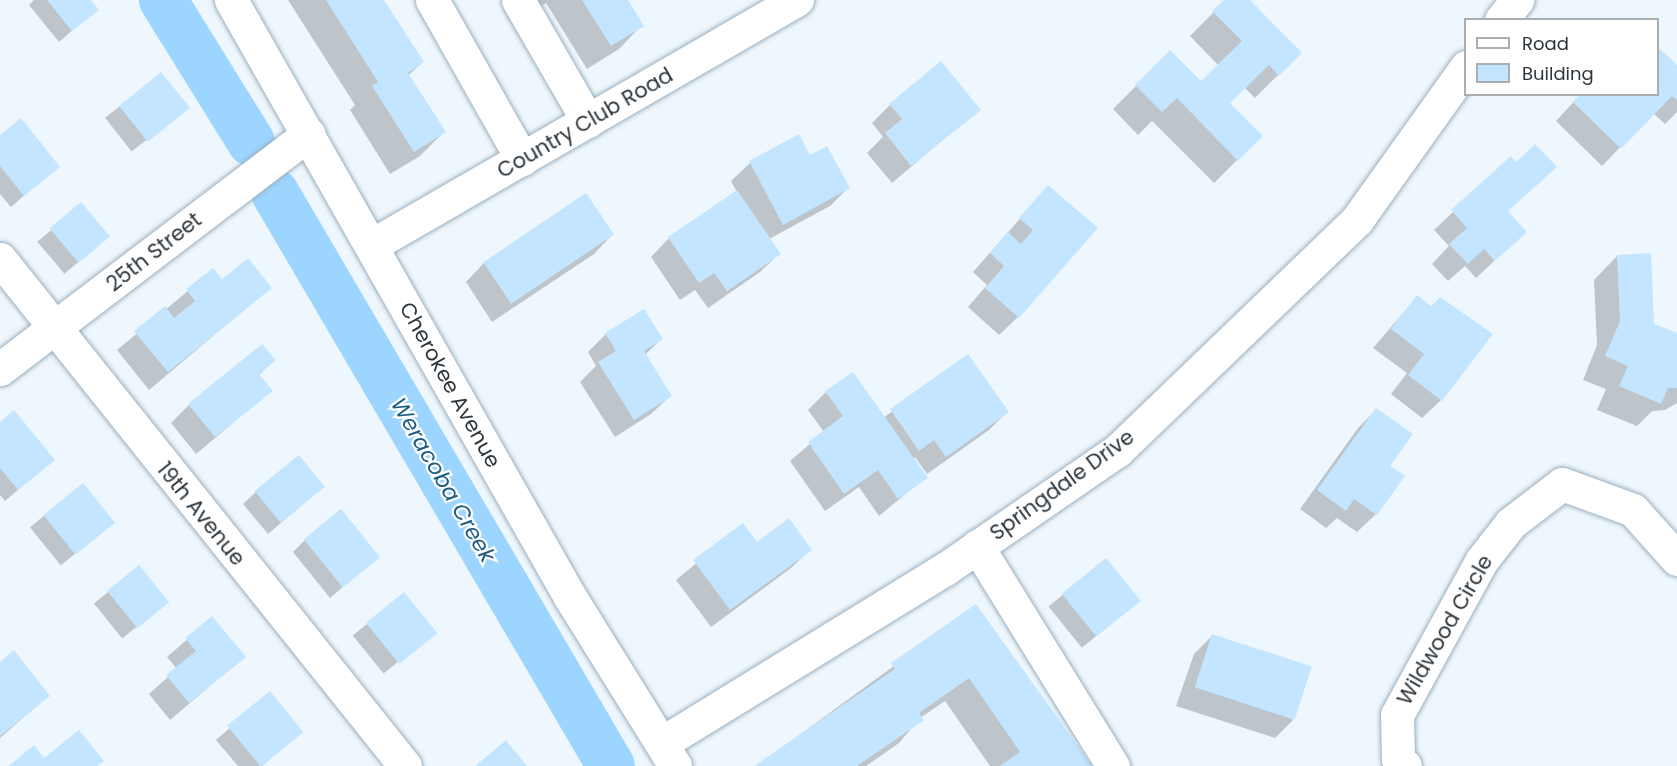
<!DOCTYPE html>
<html>
<head>
<meta charset="utf-8">
<style>
	body { margin:0 }
	#map { position:relative; width:1677px; height:766px; overflow:hidden; background:#eef7fd; font-family:Poppins,sans-serif }
	div>[style] { position:absolute }
	.shadow>* { inset:0; background:#0003; transform-origin:0 0 }
	.river>* { height:48px; margin:-24px; padding:0 24px; transform-origin:24px; border-radius:24px; background:#9cd5ff }
	.building>* { inset:0; background:#c4e5ff; transform-origin:0 0 }
	.roads { filter:drop-shadow(0 0 2px #9bafbf) drop-shadow(0 0 2px #9bafbf) }
	.minor>* { height:33px; margin:-16.5px; padding:0 16.5px; transform-origin:16.5px; border-radius:16.5px; background:#fff }
	span { translate:-50% -50%; white-space:nowrap; text-align:center; line-height:1.15; -webkit-text-stroke:4.5px #fff; paint-order:stroke }
	.street-label { font-size:21px; color:#2d353c }
	.water-label { font-size:22px; color:#1e5c84; font-style:italic }
	.legend { position:absolute; left:1464px; top:18px; width:195px; height:78px; box-sizing:border-box; background:#fff; border:2px solid #abaeb1; margin:0; padding:8px 10px; list-style:none; font-size:18px; color:#2d353c }
	.legend li { display:flex; align-items:center; gap:12px; height:30px }
	.legend b { width:30px; border:2px solid #abaeb1 }
</style>
</head>
<body>
<div id="map">
	<div class="shadow">
		<div style="clip-path:polygon(34px 0,89px 0,97px 9px,59px 42px,29px 5px)"></div>
		<div style="clip-path:polygon(288px 0,383px 0,422px 62px,408px 76px,444px 132px,420px 156px,390px 174px,350px 110px,355px 105px)"></div>
		<div style="clip-path:polygon(529px 0,626px 0,642px 25px,619px 49px,587px 69px,546px 3px,535px 10px)"></div>
		<div style="clip-path:polygon(1226px 0,1248px 0,1300px 53px,1255px 98px,1245px 88px,1229px 103px,1261px 136px,1214px 183px,1152px 121px,1138px 135px,1113px 109px,1170px 52px,1201px 84px,1219px 66px,1190px 36px)"></div>
		<div style="clip-path:polygon(1658px 49px,1677px 68px,1677px 112px,1665px 124px,1653px 113px,1602px 166px,1556px 121px,1581px 94px,1658px 94px)"></div>
		<div style="left:161px;top:74px;width:43px;height:71px;rotate:52deg"></div>
		<div style="clip-path:polygon(890px 105px,979px 109px,892px 183px,867px 153px,883px 137px,872px 123px)"></div>
		<div style="clip-path:polygon(0 137px,58px 166px,11px 207px,0 194px)"></div>
		<div style="clip-path:polygon(809px 158px,848px 188px,830px 206px,769px 239px,779px 254px,760px 272px,708px 308px,695px 290px,680px 300px,651px 257px,669px 238px,737px 192px,731px 181px,750px 163px)"></div>
		<div style="clip-path:polygon(1510px 158px,1506px 250px,1476px 278px,1465px 266px,1448px 281px,1432px 264px,1449px 246px,1434px 230px)"></div>
		<div style="clip-path:polygon(1048px 187px,1018px 317px,999px 335px,968px 307px,987px 285px,973px 272px)"></div>
		<div style="left:81px;top:205px;width:42px;height:57px;rotate:50deg"></div>
		<div style="clip-path:polygon(612px 235px,594px 254px,492px 322px,466px 282px,484px 263px)"></div>
		<div style="clip-path:polygon(1617px 256px,1653px 325px,1677px 334px,1677px 403px,1665px 410px,1652px 411px,1637px 426px,1597px 410px,1606px 389px,1583px 380px,1597px 345px,1594px 280px)"></div>
		<div style="clip-path:polygon(213px 270px,222px 281px,270px 288px,149px 390px,117px 350px)"></div>
		<div style="clip-path:polygon(1417px 297px,1431px 307px,1440px 298px,1441px 400px,1422px 418px,1391px 394px,1407px 373px,1373px 348px)"></div>
		<div style="clip-path:polygon(606px 334px,661px 339px,645px 355px,670px 396px,651px 414px,615px 437px,580px 382px,596px 366px,588px 352px)"></div>
		<div style="clip-path:polygon(967px 356px,1007px 412px,989px 430px,927px 474px,915px 457px,913px 459px,926px 477px,879px 516px,859px 487px,825px 511px,790px 461px,824px 432px,808px 410px,826px 392px,883px 418px)"></div>
		<div style="clip-path:polygon(274px 360px,258px 376px,271px 391px,196px 454px,171px 423px,189px 405px)"></div>
		<div style="clip-path:polygon(1376px 410px,1388px 466px,1376px 514px,1357px 532px,1337px 518px,1326px 528px,1300px 509px,1358px 428px)"></div>
		<div style="clip-path:polygon(0 424px,53px 460px,5px 501px,0 495px)"></div>
		<div style="left:82px;top:485px;width:49px;height:67px;rotate:51deg"></div>
		<div style="clip-path:polygon(323px 487px,268px 534px,243px 504px,256px 492px)"></div>
		<div style="clip-path:polygon(743px 525px,756px 544px,810px 550px,791px 568px,711px 627px,676px 580px)"></div>
		<div style="clip-path:polygon(305px 540px,378px 557px,330px 598px,293px 552px)"></div>
		<div style="left:1106px;top:560px;width:53px;height:74px;rotate:51deg"></div>
		<div style="left:139px;top:567px;width:45px;height:58px;rotate:51deg"></div>
		<div style="left:404px;top:594px;width:49px;height:66px;rotate:51deg"></div>
		<div style="clip-path:polygon(976px 606px,1090px 766px,990px 766px,945px 701px,920px 718px,899px 743px,866px 766px,757px 766px)"></div>
		<div style="clip-path:polygon(212px 618px,244px 657px,170px 720px,149px 694px,177px 669px,167px 657px)"></div>
		<div style="clip-path:polygon(1212px 636px,1293px 720px,1275px 738px,1176px 706px,1194px 654px)"></div>
		<div style="clip-path:polygon(0 663px,48px 696px,0 738px)"></div>
		<div style="clip-path:polygon(270px 693px,301px 732px,262px 766px,238px 766px,216px 740px)"></div>
	</div>
	<div class="river">
		<div style="left:163px;top:0;width:167px;rotate:58.2deg"></div>
		<div style="left:275px;top:193px;width:664px;rotate:59.61deg"></div>
	</div>
	<div class="building">
		<div style="clip-path:polygon(47px 0,91px 0,99px 10px,72px 31px)"></div>
		<div style="clip-path:polygon(326px 0,384px 0,424px 62px,408px 73px,446px 132px,414px 152px,372px 86px,378px 82px)"></div>
		<div style="clip-path:polygon(582px 0,628px 0,644px 26px,611px 46px)"></div>
		<div style="clip-path:polygon(1224px 0,1250px 0,1302px 53px,1279px 76px,1269px 65px,1230px 103px,1263px 136px,1238px 161px,1177px 98px,1162px 112px,1135px 85px,1170px 50px,1201px 81px,1242px 41px,1212px 11px)"></div>
		<div style="clip-path:polygon(1658px 47px,1677px 65px,1677px 100px,1672px 96px,1621px 149px,1573px 102px,1580px 94px,1658px 94px)"></div>
		<div style="clip-path:polygon(941px 61px,981px 110px,911px 166px,885px 133px,902px 119px,889px 104px)"></div>
		<div style="left:161px;top:72px;width:46px;height:54px;rotate:51deg"></div>
		<div style="clip-path:polygon(21px 118px,60px 167px,24px 196px,0 166px,0 135px)"></div>
		<div style="clip-path:polygon(799px 134px,810px 155px,827px 146px,850px 188px,783px 225px,749px 161px)"></div>
		<div style="clip-path:polygon(1535px 144px,1557px 167px,1508px 211px,1527px 232px,1495px 261px,1484px 249px,1468px 264px,1449px 244px,1467px 228px,1451px 210px,1511px 156px,1516px 162px)"></div>
		<div style="clip-path:polygon(1048px 185px,1098px 228px,1019px 318px,985px 288px,1004px 266px,990px 253px,1008px 232px,1021px 244px,1033px 230px,1019px 218px)"></div>
		<div style="clip-path:polygon(737px 190px,781px 254px,727px 291px,714px 273px,699px 283px,668px 237px)"></div>
		<div style="left:586px;top:193px;width:50px;height:124px;rotate:56deg"></div>
		<div style="left:81px;top:202px;width:45px;height:41px;rotate:50deg"></div>
		<div style="clip-path:polygon(1651px 253px,1654px 324px,1677px 333px,1677px 388px,1668px 388px,1661px 404px,1619px 386px,1628px 366px,1605px 356px,1620px 321px,1617px 255px)"></div>
		<div style="clip-path:polygon(248px 258px,272px 288px,168px 372px,134px 331px,165px 306px,174px 318px,195px 301px,186px 289px,213px 268px,222px 279px)"></div>
		<div style="clip-path:polygon(1417px 295px,1432px 307px,1440px 297px,1493px 334px,1442px 401px,1408px 375px,1424px 354px,1391px 329px)"></div>
		<div style="clip-path:polygon(644px 309px,663px 339px,644px 351px,672px 396px,634px 420px,598px 362px,616px 351px,605px 333px)"></div>
		<div style="clip-path:polygon(262px 344px,276px 360px,259px 374px,273px 391px,215px 437px,188px 404px)"></div>
		<div style="clip-path:polygon(968px 354px,1009px 412px,946px 457px,934px 440px,919px 451px,890px 409px)"></div>
		<div style="clip-path:polygon(853px 372px,928px 478px,898px 499px,878px 470px,844px 494px,808px 442px,843px 416px,825px 391px)"></div>
		<div style="clip-path:polygon(1376px 408px,1413px 434px,1390px 466px,1405px 476px,1377px 515px,1354px 499px,1346px 511px,1317px 490px)"></div>
		<div style="clip-path:polygon(14px 410px,55px 460px,18px 490px,0 468px,0 422px)"></div>
		<div style="left:299px;top:455px;width:41px;height:57px;rotate:51deg"></div>
		<div style="left:83px;top:483px;width:51px;height:51px;rotate:51deg"></div>
		<div style="left:341px;top:509px;width:62px;height:48px;rotate:51deg"></div>
		<div style="clip-path:polygon(789px 518px,812px 550px,730px 610px,693px 560px,743px 523px,757px 542px)"></div>
		<div style="left:1106px;top:558px;width:55px;height:57px;rotate:51deg"></div>
		<div style="left:139px;top:565px;width:48px;height:41px;rotate:51deg"></div>
		<div style="left:404px;top:592px;width:53px;height:49px;rotate:51deg"></div>
		<div style="clip-path:polygon(976px 604px,1092px 766px,1000px 766px,1020px 752px,969px 678px,919px 713px,924px 720px,857px 766px,754px 766px,895px 669px,891px 663px)"></div>
		<div style="clip-path:polygon(212px 616px,246px 657px,189px 703px,166px 675px,196px 651px,185px 638px)"></div>
		<div style="left:1212px;top:634px;width:105px;height:56px;rotate:18deg"></div>
		<div style="clip-path:polygon(14px 650px,50px 696px,0 736px,0 662px)"></div>
		<div style="left:270px;top:691px;width:53px;height:55px;rotate:51deg"></div>
		<div style="clip-path:polygon(79px 730px,104px 761px,97px 766px,9px 766px,34px 745px,44px 758px)"></div>
		<div style="clip-path:polygon(506px 740px,527px 766px,475px 766px)"></div>
	</div>
	<div class="roads">
		<div class="minor">
			<div style="left:231px;top:0;width:687px;rotate:60.41deg"></div>
			<div style="left:570px;top:597px;width:199px;rotate:58.1deg"></div>
			<div style="left:432px;top:0;width:183px;rotate:60.5deg"></div>
			<div style="left:518px;top:0;width:140px;rotate:60deg"></div>
			<div style="left:1501px;top:20px;width:26px;rotate:-51deg"></div>
			<div style="left:372px;top:245px;width:491px;rotate:-30deg"></div>
			<div style="left:0;top:259px;width:649px;rotate:51.38deg"></div>
			<div style="left:0;top:369px;width:388px;rotate:-37.3deg"></div>
			<div style="left:977px;top:546px;width:259px;rotate:58.3deg"></div>
			<div style="left:662px;top:743px;width:332px;rotate:-31.6deg"></div>
			<div style="left:945px;top:569px;width:209px;rotate:-34.5deg"></div>
			<div style="left:1117px;top:451px;width:333px;rotate:-43.9deg"></div>
			<div style="left:1357px;top:220px;width:188px;rotate:-54.5deg"></div>
			<div style="left:1405px;top:766px;width:10px;rotate:-135deg"></div>
			<div style="left:1398px;top:759px;width:44px;rotate:-91.3deg"></div>
			<div style="left:1397px;top:715px;width:177px;rotate:-61.3deg"></div>
			<div style="left:1482px;top:560px;width:47px;rotate:-51.9deg"></div>
			<div style="left:1511px;top:523px;width:64px;rotate:-37.4deg"></div>
			<div style="left:1562px;top:484px;width:76px;rotate:20.1deg"></div>
			<div style="left:1633px;top:510px;width:66px;rotate:48.1deg"></div>
		</div>
	</div>
	<div class="street-label">
		<span style="left:585px;top:123px;rotate:-30deg">Country Club Road</span>
		<span style="left:154px;top:252px;rotate:-38deg">25th Street</span>
		<span style="left:450px;top:385px;rotate:61deg">Cherokee Avenue</span>
		<span style="left:1062px;top:485px;rotate:-36deg">Springdale Drive</span>
		<span style="left:201px;top:514px;rotate:51deg">19th Avenue</span>
		<span style="left:1445px;top:630px;rotate:-60deg">Wildwood Circle</span>
	</div>
	<div class="water-label">
		<span style="left:443px;top:480px;rotate:60deg">Weracoba Creek</span>
	</div>
	<ul class="legend">
	<li><b style="height:8px;background:#fff"></b>Road</li>
	<li><b style="height:16px;background:#c4e5ff"></b>Building</li>
	</ul>
</div>
</body>
</html>
